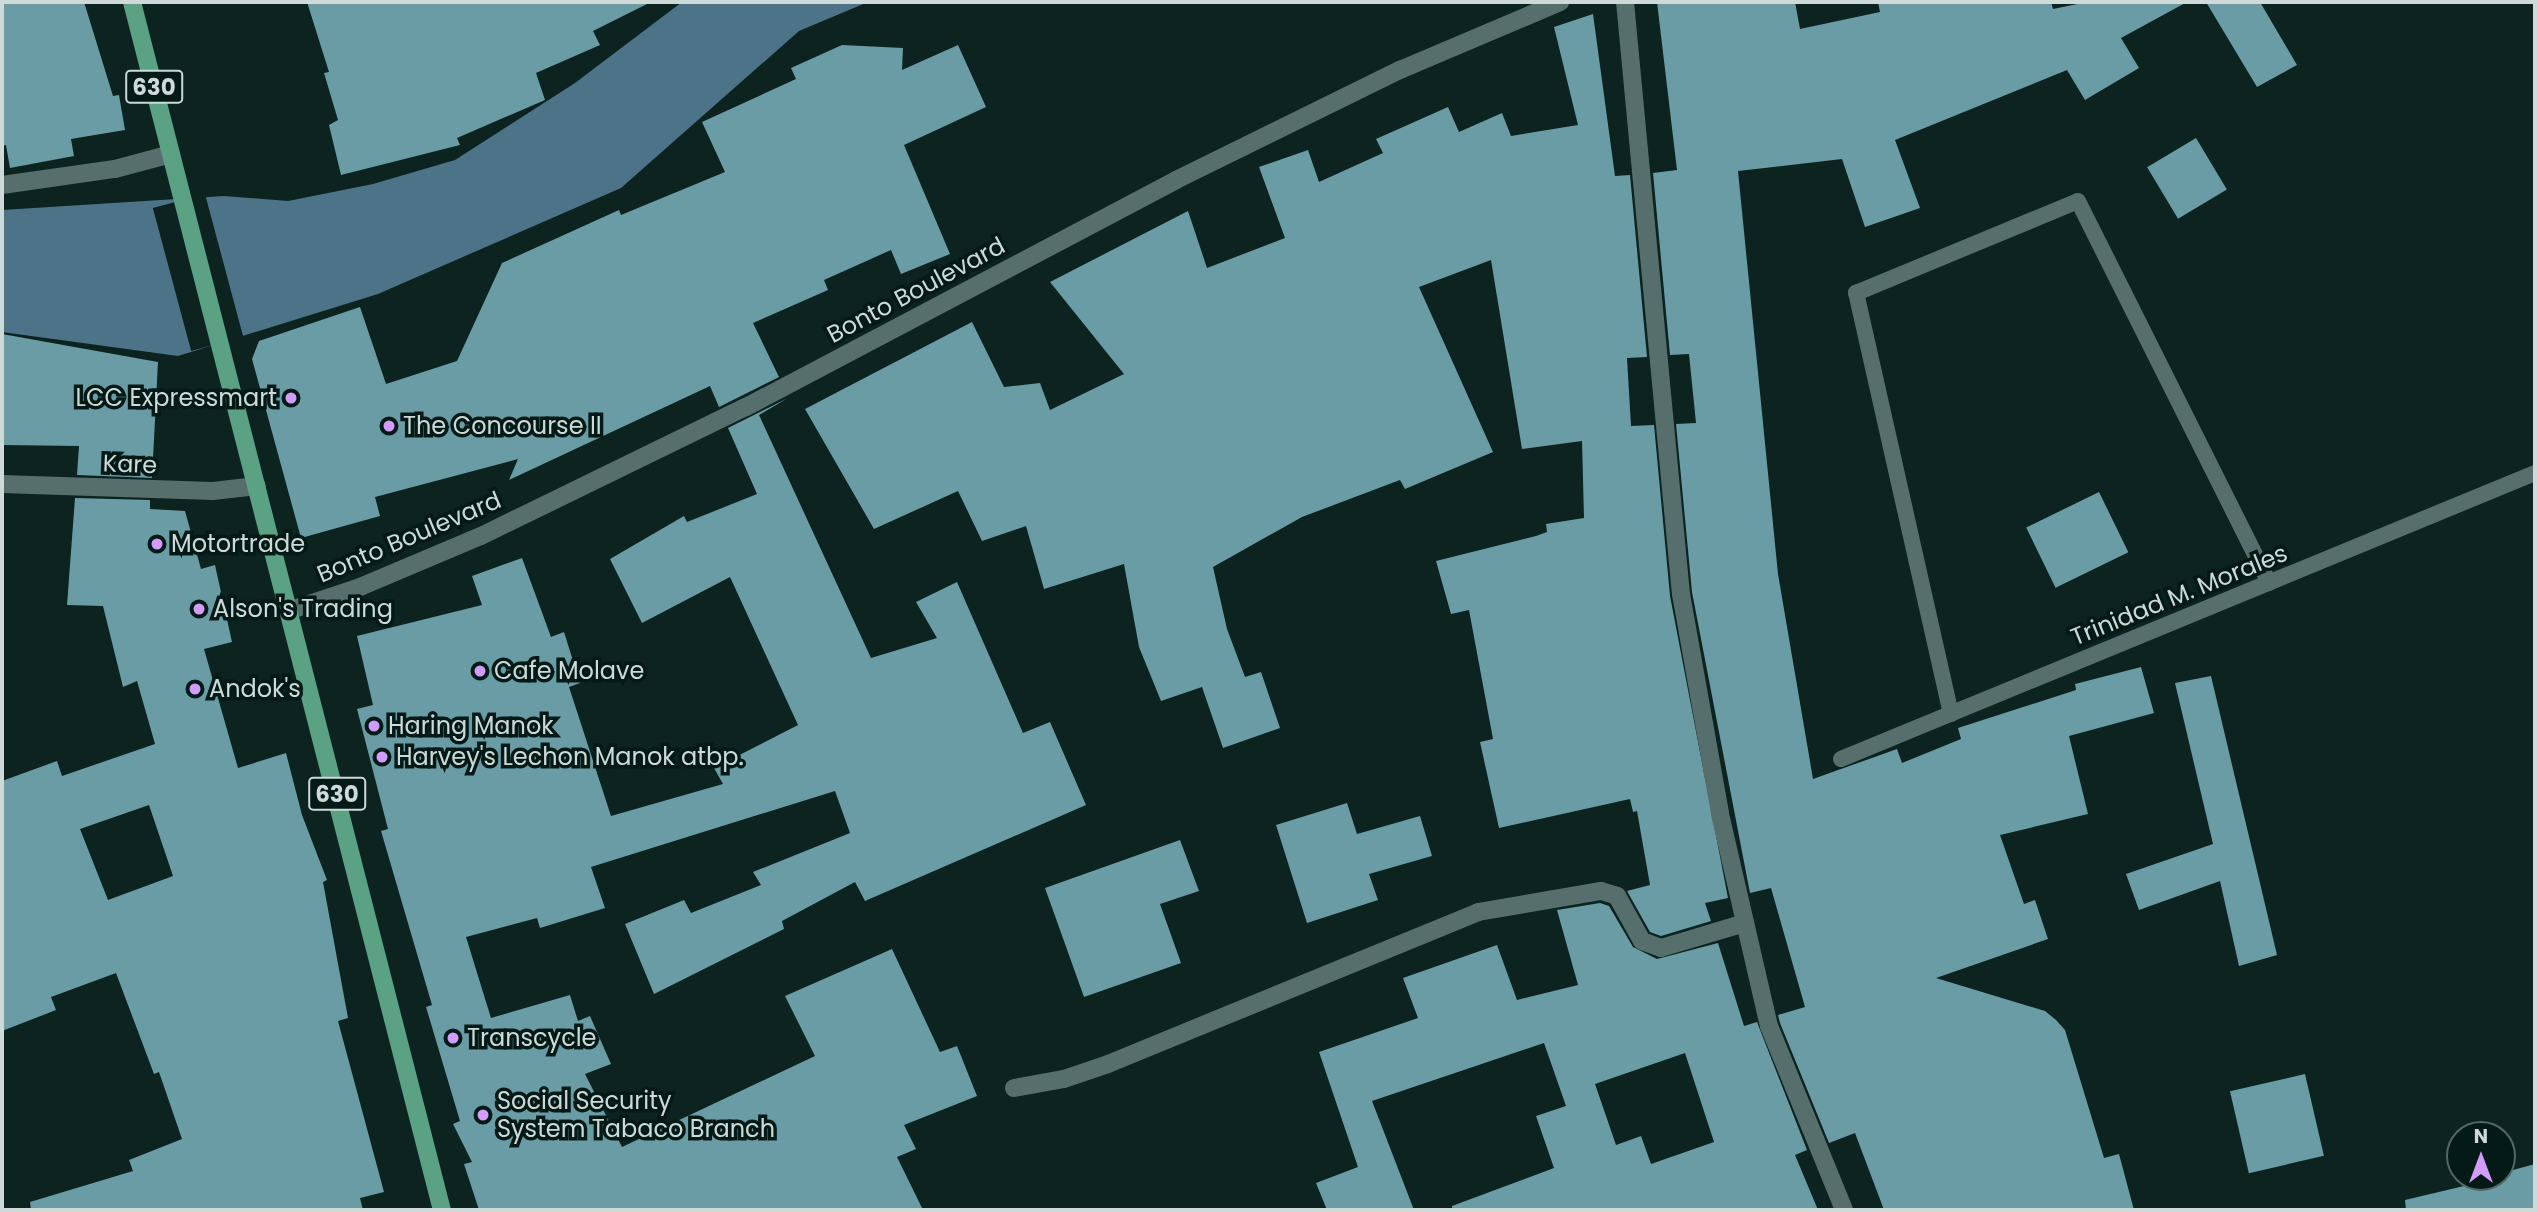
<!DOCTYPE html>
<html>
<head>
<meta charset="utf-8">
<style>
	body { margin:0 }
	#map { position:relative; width:2537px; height:1212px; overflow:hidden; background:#0c2320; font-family:Poppins,sans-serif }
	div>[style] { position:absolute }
	.water>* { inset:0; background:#4d7389 }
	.pier>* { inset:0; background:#0c2320; transform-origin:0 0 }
	.building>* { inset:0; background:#6a9ca5; transform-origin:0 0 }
	.service>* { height:16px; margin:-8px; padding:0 8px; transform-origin:8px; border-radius:8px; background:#566f6c }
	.minor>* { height:18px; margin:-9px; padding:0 9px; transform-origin:9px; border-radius:9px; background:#566f6c }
	.primary>* { height:18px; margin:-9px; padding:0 9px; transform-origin:9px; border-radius:9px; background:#5ba183 }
	.dots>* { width:19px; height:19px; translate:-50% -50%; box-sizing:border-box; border:4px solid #031a17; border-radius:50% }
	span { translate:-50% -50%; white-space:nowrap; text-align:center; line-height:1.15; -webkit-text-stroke:7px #031a17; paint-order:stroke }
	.shield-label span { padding:2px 5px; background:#031a17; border:2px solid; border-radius:5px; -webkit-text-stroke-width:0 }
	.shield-label { font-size:23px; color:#cddad8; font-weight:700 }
	.street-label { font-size:24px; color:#cddad8 }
	.poi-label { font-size:24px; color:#cddad8 }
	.right { translate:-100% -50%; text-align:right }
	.left { translate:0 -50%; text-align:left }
	.frame { position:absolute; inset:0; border:4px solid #cddad8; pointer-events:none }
	.north { position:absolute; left:2446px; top:1121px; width:70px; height:70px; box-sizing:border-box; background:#031a17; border:2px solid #546764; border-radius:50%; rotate:0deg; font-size:19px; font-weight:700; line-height:28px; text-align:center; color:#cddad8 }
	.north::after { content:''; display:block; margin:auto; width:24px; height:32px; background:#d29cfd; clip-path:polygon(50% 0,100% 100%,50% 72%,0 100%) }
</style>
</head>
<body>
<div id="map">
	<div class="water">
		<div style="clip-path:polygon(682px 2px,868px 2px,799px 31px,621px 188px,378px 294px,178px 356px,2px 332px,2px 210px,224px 196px,288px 201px,373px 184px,455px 160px,575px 83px)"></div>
	</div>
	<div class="pier">
		<div style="left:205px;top:194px;width:148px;height:54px;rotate:75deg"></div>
	</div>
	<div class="building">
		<div style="clip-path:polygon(2px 2px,84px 2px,113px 96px,119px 95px,125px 130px,71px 139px,74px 156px,10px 168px,6px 145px,2px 146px)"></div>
		<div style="clip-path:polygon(307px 2px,651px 2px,593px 31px,600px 45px,536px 73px,545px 100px,457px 138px,460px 145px,341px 175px,329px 125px,338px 120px,324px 73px,329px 72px)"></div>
		<div style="clip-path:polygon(1657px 2px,1795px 2px,1800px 29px,1880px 12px,1878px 2px,2051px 2px,2053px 9px,2087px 2px,2187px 2px,2121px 38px,2139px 68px,2085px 100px,2067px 70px,1895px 140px,1920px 208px,1865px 227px,1842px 159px,1738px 171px,1778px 574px,1813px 779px,1897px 749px,1902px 763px,1961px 739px,1958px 728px,2076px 690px,2075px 684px,2141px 667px,2154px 713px,2069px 736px,2088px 814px,2000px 835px,2024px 904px,2035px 900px,2048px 939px,1936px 978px,2045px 1011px,2056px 1020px,2065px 1030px,2104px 1158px,2119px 1154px,2134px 1210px,1884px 1210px,1855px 1133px,1829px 1143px,1780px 1023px,1778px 1015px,1805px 1007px,1771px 888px,1750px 893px,1692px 592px,1676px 424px,1696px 423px,1689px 354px,1670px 355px,1653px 173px,1677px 170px)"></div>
		<div style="clip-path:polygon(2206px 2px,2260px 2px,2297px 65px,2257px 87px)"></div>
		<div style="clip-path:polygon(1593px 14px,1615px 176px,1630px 175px,1647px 357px,1627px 358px,1631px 426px,1654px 425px,1670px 596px,1728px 898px,1705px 903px,1711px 921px,1661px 936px,1650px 932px,1627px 891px,1650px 885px,1637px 811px,1633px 812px,1630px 799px,1499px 828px,1480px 742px,1493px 739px,1469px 610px,1451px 614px,1436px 561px,1536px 536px,1547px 532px,1546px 524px,1584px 518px,1582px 441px,1522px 449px,1491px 260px,1419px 287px,1493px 452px,1405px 489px,1400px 480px,1302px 517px,1213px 567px,1227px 629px,1245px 677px,1261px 672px,1280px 728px,1223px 748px,1202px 687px,1161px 701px,1139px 647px,1124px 564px,1044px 589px,1026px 526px,982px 541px,958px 491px,874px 529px,805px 409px,972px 322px,1004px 387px,1040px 383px,1050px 410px,1124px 374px,1050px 282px,1188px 211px,1207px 268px,1285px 238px,1259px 167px,1308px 150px,1319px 182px,1383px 153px,1376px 139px,1448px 107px,1459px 132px,1502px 113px,1511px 136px,1578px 125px,1554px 27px)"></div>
		<div style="clip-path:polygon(842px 45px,903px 48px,902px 70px,958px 45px,986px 107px,904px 145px,950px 254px,901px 274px,891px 250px,824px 280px,828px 290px,753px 323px,779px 377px,719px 407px,710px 386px,509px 480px,518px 459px,375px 497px,380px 516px,301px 538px,252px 359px,259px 341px,360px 307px,386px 384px,457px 361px,502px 263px,619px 210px,621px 215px,725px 172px,702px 122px,796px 79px,791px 68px)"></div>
		<div style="left:2196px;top:138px;width:60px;height:57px;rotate:59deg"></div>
		<div style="clip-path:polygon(2px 334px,158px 362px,152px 478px,77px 475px,79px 446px,2px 445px)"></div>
		<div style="clip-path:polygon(788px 398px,759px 415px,871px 658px,937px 638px,916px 602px,957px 582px,1023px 733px,1050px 722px,1086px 805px,865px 901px,855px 882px,782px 921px,784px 929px,654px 994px,625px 924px,684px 900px,691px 913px,761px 885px,753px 872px,850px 833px,835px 791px,591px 867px,605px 908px,540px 928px,537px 918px,466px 937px,491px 1018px,570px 995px,578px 1021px,590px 1016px,611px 1064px,585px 1074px,622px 1147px,815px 1056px,785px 996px,892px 949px,940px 1052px,957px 1046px,977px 1096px,904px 1125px,916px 1149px,897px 1157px,923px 1210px,479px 1210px,464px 1164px,472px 1162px,453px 1124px,460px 1121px,426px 1007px,432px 1005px,381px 831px,388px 829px,357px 709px,373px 705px,357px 636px,482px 605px,472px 576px,522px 558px,551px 637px,564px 632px,580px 683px,569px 687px,611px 816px,723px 784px,714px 768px,798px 725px,730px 577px,642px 623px,610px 559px,684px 516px,687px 522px,757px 494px,728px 428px)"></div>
		<div style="left:2099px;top:492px;width:67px;height:81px;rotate:64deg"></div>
		<div style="clip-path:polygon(evenodd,75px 498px,150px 500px,150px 509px,185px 511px,201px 569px,215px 565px,232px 642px,204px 649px,238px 768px,286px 753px,302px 815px,327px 880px,323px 882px,348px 1018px,338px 1021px,384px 1192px,360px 1198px,363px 1210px,31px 1210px,30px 1202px,133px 1171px,129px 1160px,182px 1139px,159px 1072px,154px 1074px,116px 973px,51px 997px,56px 1010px,2px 1031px,2px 781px,57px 761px,62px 776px,155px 744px,137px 681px,123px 687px,103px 606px,67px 605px,75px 498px,149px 805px,173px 876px,108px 900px,80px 829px,149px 805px)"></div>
		<div style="clip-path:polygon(2211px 676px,2277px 955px,2239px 966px,2220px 881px,2139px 910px,2126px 874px,2213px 844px,2175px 683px)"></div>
		<div style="clip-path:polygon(1347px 803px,1357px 834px,1420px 816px,1432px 856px,1369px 874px,1378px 900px,1307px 923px,1276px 825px)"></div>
		<div style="clip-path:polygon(1180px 840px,1199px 891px,1160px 904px,1181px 963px,1084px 997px,1045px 888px)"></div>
		<div style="clip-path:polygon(evenodd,1600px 903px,1609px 906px,1633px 947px,1657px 959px,1718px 943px,1744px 1026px,1757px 1022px,1807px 1150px,1795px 1155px,1818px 1210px,1452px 1210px,1452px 1206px,1554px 1168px,1536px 1116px,1566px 1106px,1544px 1043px,1372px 1101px,1414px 1210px,1327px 1210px,1316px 1183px,1358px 1167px,1319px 1052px,1418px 1018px,1403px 978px,1497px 945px,1517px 1000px,1578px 985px,1557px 910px,1600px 903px,1685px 1053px,1714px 1142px,1651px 1164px,1641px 1136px,1616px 1145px,1595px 1084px,1685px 1053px)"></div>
		<div style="left:2305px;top:1074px;width:84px;height:77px;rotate:77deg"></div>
		<div style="clip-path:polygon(2535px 1164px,2535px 1210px,2406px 1210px,2405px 1200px,2502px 1177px,2502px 1173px)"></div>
	</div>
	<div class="service">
		<div style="left:1951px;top:714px;width:432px;rotate:-102.7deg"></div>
		<div style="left:1856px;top:293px;width:240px;rotate:-22.5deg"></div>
		<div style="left:2078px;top:201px;width:427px;rotate:63.4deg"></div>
		<div style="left:1841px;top:759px;width:751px;rotate:-22.4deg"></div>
	</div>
	<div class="minor">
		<div style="left:1625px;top:2px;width:595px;rotate:84.6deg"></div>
		<div style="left:1681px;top:594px;width:223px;rotate:79.9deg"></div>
		<div style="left:1720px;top:814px;width:218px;rotate:77deg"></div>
		<div style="left:1769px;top:1026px;width:199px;rotate:67.8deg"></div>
		<div style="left:2px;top:185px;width:114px;rotate:-8.1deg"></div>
		<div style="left:115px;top:169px;width:58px;rotate:-15deg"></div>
		<div style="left:2px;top:484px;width:211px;rotate:1.9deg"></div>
		<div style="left:213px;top:491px;width:44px;rotate:-6.5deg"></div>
		<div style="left:291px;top:610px;width:73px;rotate:-18.4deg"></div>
		<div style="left:360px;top:587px;width:131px;rotate:-22.9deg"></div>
		<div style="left:481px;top:536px;width:295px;rotate:-26deg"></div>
		<div style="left:746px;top:407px;width:486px;rotate:-27.8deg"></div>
		<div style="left:1176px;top:180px;width:250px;rotate:-26.2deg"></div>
		<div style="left:1400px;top:70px;width:174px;rotate:-23deg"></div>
		<div style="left:1014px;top:1088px;width:51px;rotate:-10.2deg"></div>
		<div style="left:1064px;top:1079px;width:46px;rotate:-18.8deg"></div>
		<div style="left:1108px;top:1064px;width:400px;rotate:-22.3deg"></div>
		<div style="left:1478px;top:912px;width:125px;rotate:-9.7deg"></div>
		<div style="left:1601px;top:891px;width:17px;rotate:17deg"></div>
		<div style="left:1617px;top:896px;width:51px;rotate:60.9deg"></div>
		<div style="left:1642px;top:941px;width:20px;rotate:20deg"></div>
		<div style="left:1661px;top:948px;width:88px;rotate:-16.6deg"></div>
	</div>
	<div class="primary">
		<div style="left:132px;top:2px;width:1247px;rotate:75.61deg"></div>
	</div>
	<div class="dots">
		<div style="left:291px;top:398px;background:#d29cfd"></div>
		<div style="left:389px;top:426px;background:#d29cfd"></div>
		<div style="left:157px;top:544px;background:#d29cfd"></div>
		<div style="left:199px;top:609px;background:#d29cfd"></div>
		<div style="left:480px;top:671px;background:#d29cfd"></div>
		<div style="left:195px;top:689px;background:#d29cfd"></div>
		<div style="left:374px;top:726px;background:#d29cfd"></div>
		<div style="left:382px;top:757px;background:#d29cfd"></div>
		<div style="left:453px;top:1038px;background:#d29cfd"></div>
		<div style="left:483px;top:1115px;background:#d29cfd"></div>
	</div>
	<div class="shield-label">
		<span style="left:154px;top:87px">630</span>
		<span style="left:337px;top:794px">630</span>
	</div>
	<div class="street-label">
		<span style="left:916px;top:290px;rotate:-28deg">Bonto Boulevard</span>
		<span style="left:130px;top:464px;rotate:2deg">Kare</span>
		<span style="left:409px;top:537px;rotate:-23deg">Bonto Boulevard</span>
		<span style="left:2179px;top:595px;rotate:-22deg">Trinidad M. Morales</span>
	</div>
	<div class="poi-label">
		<span class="right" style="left:277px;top:398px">LCC Expressmart</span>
		<span class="left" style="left:403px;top:426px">The Concourse II</span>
		<span class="left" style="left:171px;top:544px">Motortrade</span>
		<span class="left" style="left:213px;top:609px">Alson's Trading</span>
		<span class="left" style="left:494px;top:671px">Cafe Molave</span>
		<span class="left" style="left:209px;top:689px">Andok's</span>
		<span class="left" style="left:388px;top:726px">Haring Manok</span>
		<span class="left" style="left:396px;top:757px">Harvey's Lechon Manok atbp.</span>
		<span class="left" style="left:467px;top:1038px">Transcycle</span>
		<span class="left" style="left:497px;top:1115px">Social Security<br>System Tabaco Branch</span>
	</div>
	<div class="frame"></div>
	<div class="north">N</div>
</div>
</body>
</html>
